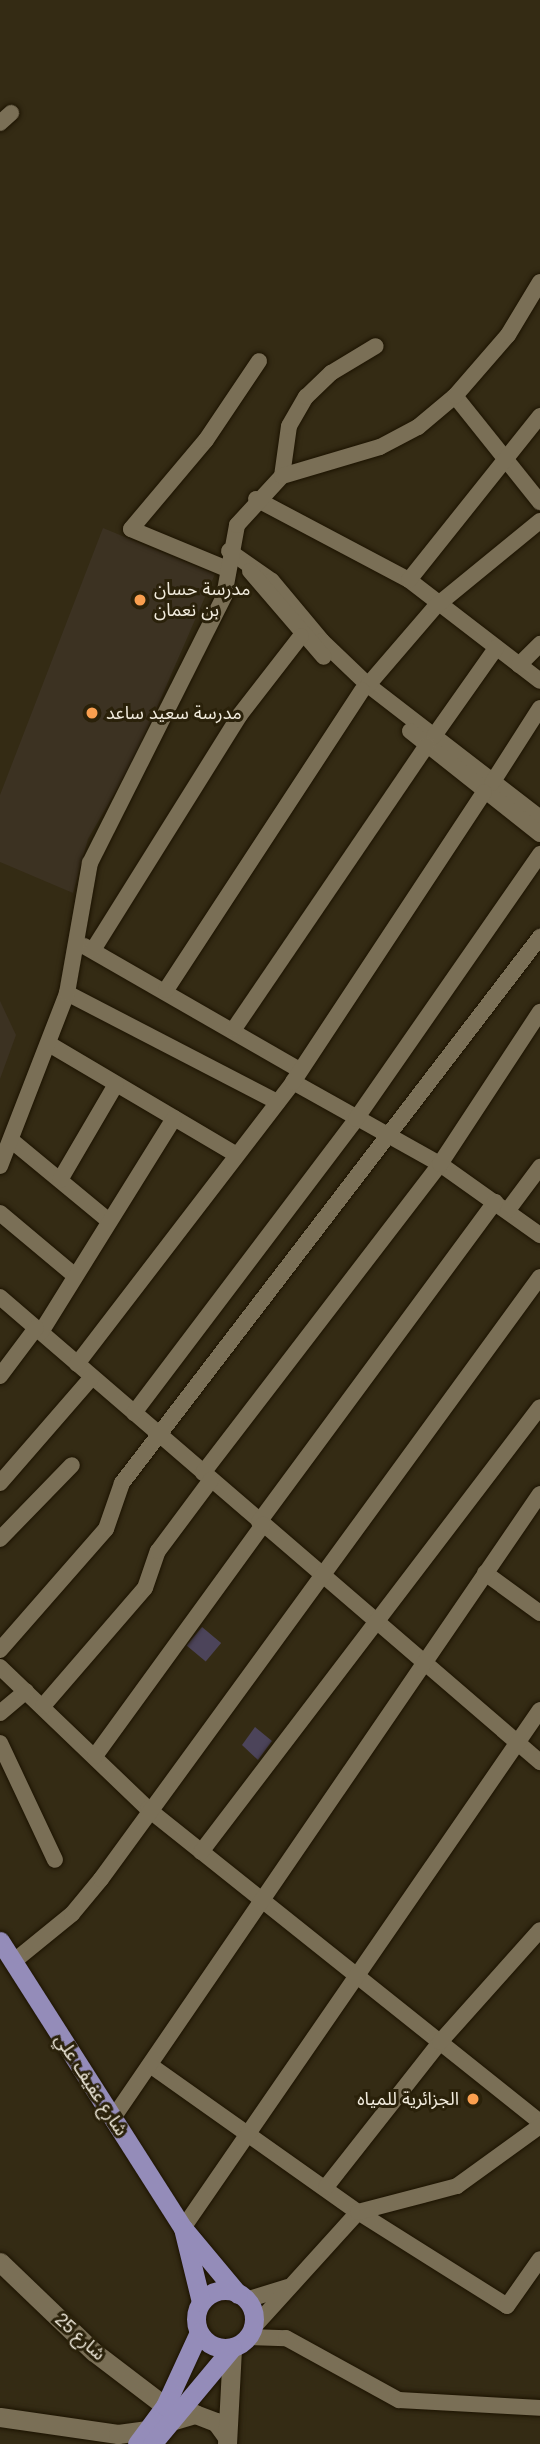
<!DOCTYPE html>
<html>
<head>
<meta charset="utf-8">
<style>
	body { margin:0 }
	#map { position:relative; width:540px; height:2444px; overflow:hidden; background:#342b14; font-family:Arial,"Noto Sans Arabic",sans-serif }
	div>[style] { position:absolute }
	.education>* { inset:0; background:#3c3222 }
	.building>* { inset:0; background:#4c445a; transform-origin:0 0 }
	.roads { filter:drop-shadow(0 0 2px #1c1300) drop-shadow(0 0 2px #1c1300) }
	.minor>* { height:16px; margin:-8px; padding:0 8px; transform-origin:8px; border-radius:8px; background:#7a6f56 }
	.tertiary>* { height:19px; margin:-9.5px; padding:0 9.5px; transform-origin:9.5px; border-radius:9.5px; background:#7a6f56 }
	.primary>* { height:19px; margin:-9.5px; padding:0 9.5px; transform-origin:9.5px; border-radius:9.5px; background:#948cb9 }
	.primary>.ring { margin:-9.5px; padding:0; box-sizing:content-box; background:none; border:19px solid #948cb9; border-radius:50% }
	.dots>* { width:19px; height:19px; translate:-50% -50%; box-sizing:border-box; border:4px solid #2a210a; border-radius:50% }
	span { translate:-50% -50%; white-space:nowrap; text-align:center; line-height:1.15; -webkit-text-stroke:6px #2a210a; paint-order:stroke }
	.poi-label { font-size:18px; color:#f2ecde }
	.left { translate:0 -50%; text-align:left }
	.right { translate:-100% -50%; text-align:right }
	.street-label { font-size:18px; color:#f2ecde }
</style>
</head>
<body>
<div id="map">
	<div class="education">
		<div style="clip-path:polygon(103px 528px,215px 574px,134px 760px,88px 839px,73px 893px,0 862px,0 795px)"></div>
		<div style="clip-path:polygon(0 1001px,16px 1035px,0 1079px)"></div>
	</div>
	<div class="building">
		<div style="left:202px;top:1627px;width:25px;height:24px;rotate:40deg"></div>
		<div style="clip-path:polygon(255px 1727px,272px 1741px,258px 1760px,242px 1745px)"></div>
	</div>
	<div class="roads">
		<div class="minor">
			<div style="left:0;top:123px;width:15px;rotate:-42deg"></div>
			<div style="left:455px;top:396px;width:136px;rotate:51.3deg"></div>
			<div style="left:282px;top:476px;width:50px;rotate:-82deg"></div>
			<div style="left:289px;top:426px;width:34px;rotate:-60deg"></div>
			<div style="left:306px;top:397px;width:35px;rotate:-44deg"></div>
			<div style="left:331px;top:373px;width:52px;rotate:-31deg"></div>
			<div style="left:256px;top:499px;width:173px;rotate:27.9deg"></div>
			<div style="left:409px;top:580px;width:165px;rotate:37.6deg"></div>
			<div style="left:229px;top:551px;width:52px;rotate:34.9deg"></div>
			<div style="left:272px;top:581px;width:78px;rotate:50.2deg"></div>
			<div style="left:322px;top:641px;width:64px;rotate:43.7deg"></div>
			<div style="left:368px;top:685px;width:217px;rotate:37.7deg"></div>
			<div style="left:227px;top:569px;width:104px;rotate:-157.4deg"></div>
			<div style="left:131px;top:529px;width:116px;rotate:-49.9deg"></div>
			<div style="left:206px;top:440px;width:95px;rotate:-56.1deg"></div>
			<div style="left:250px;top:571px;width:113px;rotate:49.3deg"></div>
			<div style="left:409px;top:580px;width:210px;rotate:-51.4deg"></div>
			<div style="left:519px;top:665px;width:30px;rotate:-45deg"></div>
			<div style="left:368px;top:685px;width:104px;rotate:-49.3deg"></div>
			<div style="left:436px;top:606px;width:134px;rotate:-39.3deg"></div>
			<div style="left:410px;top:731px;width:166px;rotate:38.4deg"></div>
			<div style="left:434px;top:736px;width:108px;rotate:-54.8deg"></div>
			<div style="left:492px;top:783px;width:89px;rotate:-57.4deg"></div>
			<div style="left:84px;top:946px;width:249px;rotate:29.9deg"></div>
			<div style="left:93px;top:950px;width:276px;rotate:-58deg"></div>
			<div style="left:239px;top:716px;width:101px;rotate:-52.2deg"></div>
			<div style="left:166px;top:990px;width:358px;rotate:-56.8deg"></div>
			<div style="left:67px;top:993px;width:237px;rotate:27.4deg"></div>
			<div style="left:234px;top:1029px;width:343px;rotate:-55.8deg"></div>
			<div style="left:49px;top:1044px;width:218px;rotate:30.6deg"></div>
			<div style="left:293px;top:1082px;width:168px;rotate:29.2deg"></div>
			<div style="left:440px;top:1164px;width:123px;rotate:35.4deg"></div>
			<div style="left:11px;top:1140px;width:127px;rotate:39.6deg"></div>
			<div style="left:0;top:1166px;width:186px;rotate:-68.8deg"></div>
			<div style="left:67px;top:993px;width:132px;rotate:-80deg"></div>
			<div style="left:90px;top:863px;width:299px;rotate:-63.3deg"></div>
			<div style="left:224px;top:596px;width:72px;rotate:-79.6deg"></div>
			<div style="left:237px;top:525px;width:67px;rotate:-47.4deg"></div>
			<div style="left:282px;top:476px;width:102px;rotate:-16.5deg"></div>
			<div style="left:380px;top:447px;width:43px;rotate:-27.8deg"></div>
			<div style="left:418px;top:427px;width:48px;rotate:-40deg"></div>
			<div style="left:455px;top:396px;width:81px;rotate:-49deg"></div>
			<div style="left:508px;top:335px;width:62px;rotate:-58.9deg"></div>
			<div style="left:60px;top:1180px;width:111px;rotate:-59.7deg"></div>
			<div style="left:508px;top:1210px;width:54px;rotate:-53.3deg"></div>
			<div style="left:0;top:1213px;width:98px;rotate:40deg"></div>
			<div style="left:0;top:1297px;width:713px;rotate:40.73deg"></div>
			<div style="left:41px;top:1332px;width:252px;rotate:-58.1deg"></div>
			<div style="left:77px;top:1364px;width:355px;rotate:-52.5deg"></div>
			<div style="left:293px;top:1082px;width:347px;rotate:-56.6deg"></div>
			<div style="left:0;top:1376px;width:60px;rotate:-53.1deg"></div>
			<div style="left:134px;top:1413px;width:368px;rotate:-52.9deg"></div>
			<div style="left:356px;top:1119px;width:323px;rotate:-55.2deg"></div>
			<div style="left:203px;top:1473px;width:389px;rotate:-52.5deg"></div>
			<div style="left:440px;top:1164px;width:182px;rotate:-56.7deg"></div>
			<div style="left:0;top:1483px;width:140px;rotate:-49deg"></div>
			<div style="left:259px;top:1522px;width:398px;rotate:-53.6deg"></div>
			<div style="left:0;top:1539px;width:103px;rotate:-45.8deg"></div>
			<div style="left:485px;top:1573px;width:68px;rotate:36deg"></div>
			<div style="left:0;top:1650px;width:161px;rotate:-48.8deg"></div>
			<div style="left:106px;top:1529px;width:49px;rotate:-70.8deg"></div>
			<div style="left:122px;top:1483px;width:688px;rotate:-52.56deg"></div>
			<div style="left:0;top:1667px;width:205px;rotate:43.8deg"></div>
			<div style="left:148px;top:1809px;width:502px;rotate:38.61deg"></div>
			<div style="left:43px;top:1706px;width:156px;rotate:-49.2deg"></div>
			<div style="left:145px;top:1588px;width:39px;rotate:-71deg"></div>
			<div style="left:158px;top:1551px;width:89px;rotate:-53.3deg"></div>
			<div style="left:0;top:1713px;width:34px;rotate:-40deg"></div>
			<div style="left:0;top:1743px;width:129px;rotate:64.8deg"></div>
			<div style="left:95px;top:1756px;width:286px;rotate:-54deg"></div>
			<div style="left:201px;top:1852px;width:559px;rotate:-52.7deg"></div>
			<div style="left:13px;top:1962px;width:76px;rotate:-39.1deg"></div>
			<div style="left:72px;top:1914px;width:45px;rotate:-50.4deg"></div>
			<div style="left:101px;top:1879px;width:745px;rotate:-53.9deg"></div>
			<div style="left:150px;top:2065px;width:255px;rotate:35.3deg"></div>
			<div style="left:358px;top:2212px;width:176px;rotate:32.2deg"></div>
			<div style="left:507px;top:2306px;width:57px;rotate:-54.9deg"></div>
			<div style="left:113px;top:2118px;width:756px;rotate:-55.62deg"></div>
			<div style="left:326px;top:2187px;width:184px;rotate:-51.8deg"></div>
			<div style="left:440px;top:2042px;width:150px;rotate:-48.2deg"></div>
			<div style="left:183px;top:2228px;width:629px;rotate:-55.43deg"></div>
			<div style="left:246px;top:2300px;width:44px;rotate:-17.2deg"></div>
			<div style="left:253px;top:2328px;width:156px;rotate:-47.8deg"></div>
			<div style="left:358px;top:2212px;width:102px;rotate:-14.7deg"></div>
			<div style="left:457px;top:2186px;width:102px;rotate:-35.9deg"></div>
			<div style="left:248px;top:2337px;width:38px;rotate:2deg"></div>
			<div style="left:286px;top:2338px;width:129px;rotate:28.8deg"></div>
			<div style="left:399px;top:2400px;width:141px;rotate:3.2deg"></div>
		</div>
		<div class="tertiary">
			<div style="left:0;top:2262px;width:130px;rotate:43.8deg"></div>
			<div style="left:94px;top:2352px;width:89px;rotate:37.3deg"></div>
			<div style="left:0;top:2417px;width:119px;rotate:8.2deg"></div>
			<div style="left:118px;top:2434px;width:30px;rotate:-8deg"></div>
			<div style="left:174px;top:2420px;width:22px;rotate:-16deg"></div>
			<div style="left:195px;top:2414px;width:22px;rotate:21deg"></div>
			<div style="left:216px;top:2422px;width:17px;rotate:54deg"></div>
			<div style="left:227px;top:2444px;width:96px;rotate:-87deg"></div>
		</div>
		<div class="primary">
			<div style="left:0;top:1941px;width:340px;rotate:57.5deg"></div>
			<div class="ring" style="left:196px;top:2290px;width:39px;height:39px"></div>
			<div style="left:201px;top:2302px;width:76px;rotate:-103.7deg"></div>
			<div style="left:183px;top:2228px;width:86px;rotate:50.2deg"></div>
			<div style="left:137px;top:2444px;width:47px;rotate:-53.6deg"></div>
			<div style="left:165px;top:2406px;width:81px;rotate:-65.3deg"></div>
			<div style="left:152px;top:2444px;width:125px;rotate:-50.2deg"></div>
		</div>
	</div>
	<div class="dots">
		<div style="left:140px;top:600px;background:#fa9f4f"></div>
		<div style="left:92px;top:713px;background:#fa9f4f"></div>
		<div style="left:473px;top:2099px;background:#fa9f4f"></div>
	</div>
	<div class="poi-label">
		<span class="left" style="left:154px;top:600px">مدرسة حسان<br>بن نعمان</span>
		<span class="left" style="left:106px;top:713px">مدرسة سعيد ساعد</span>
		<span class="right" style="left:459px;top:2099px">الجزائرية للمياه</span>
	</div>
	<div class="street-label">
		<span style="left:91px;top:2085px;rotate:57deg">شارع عفيف علي</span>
		<span style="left:80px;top:2337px;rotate:42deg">شارع 25</span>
	</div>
</div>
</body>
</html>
